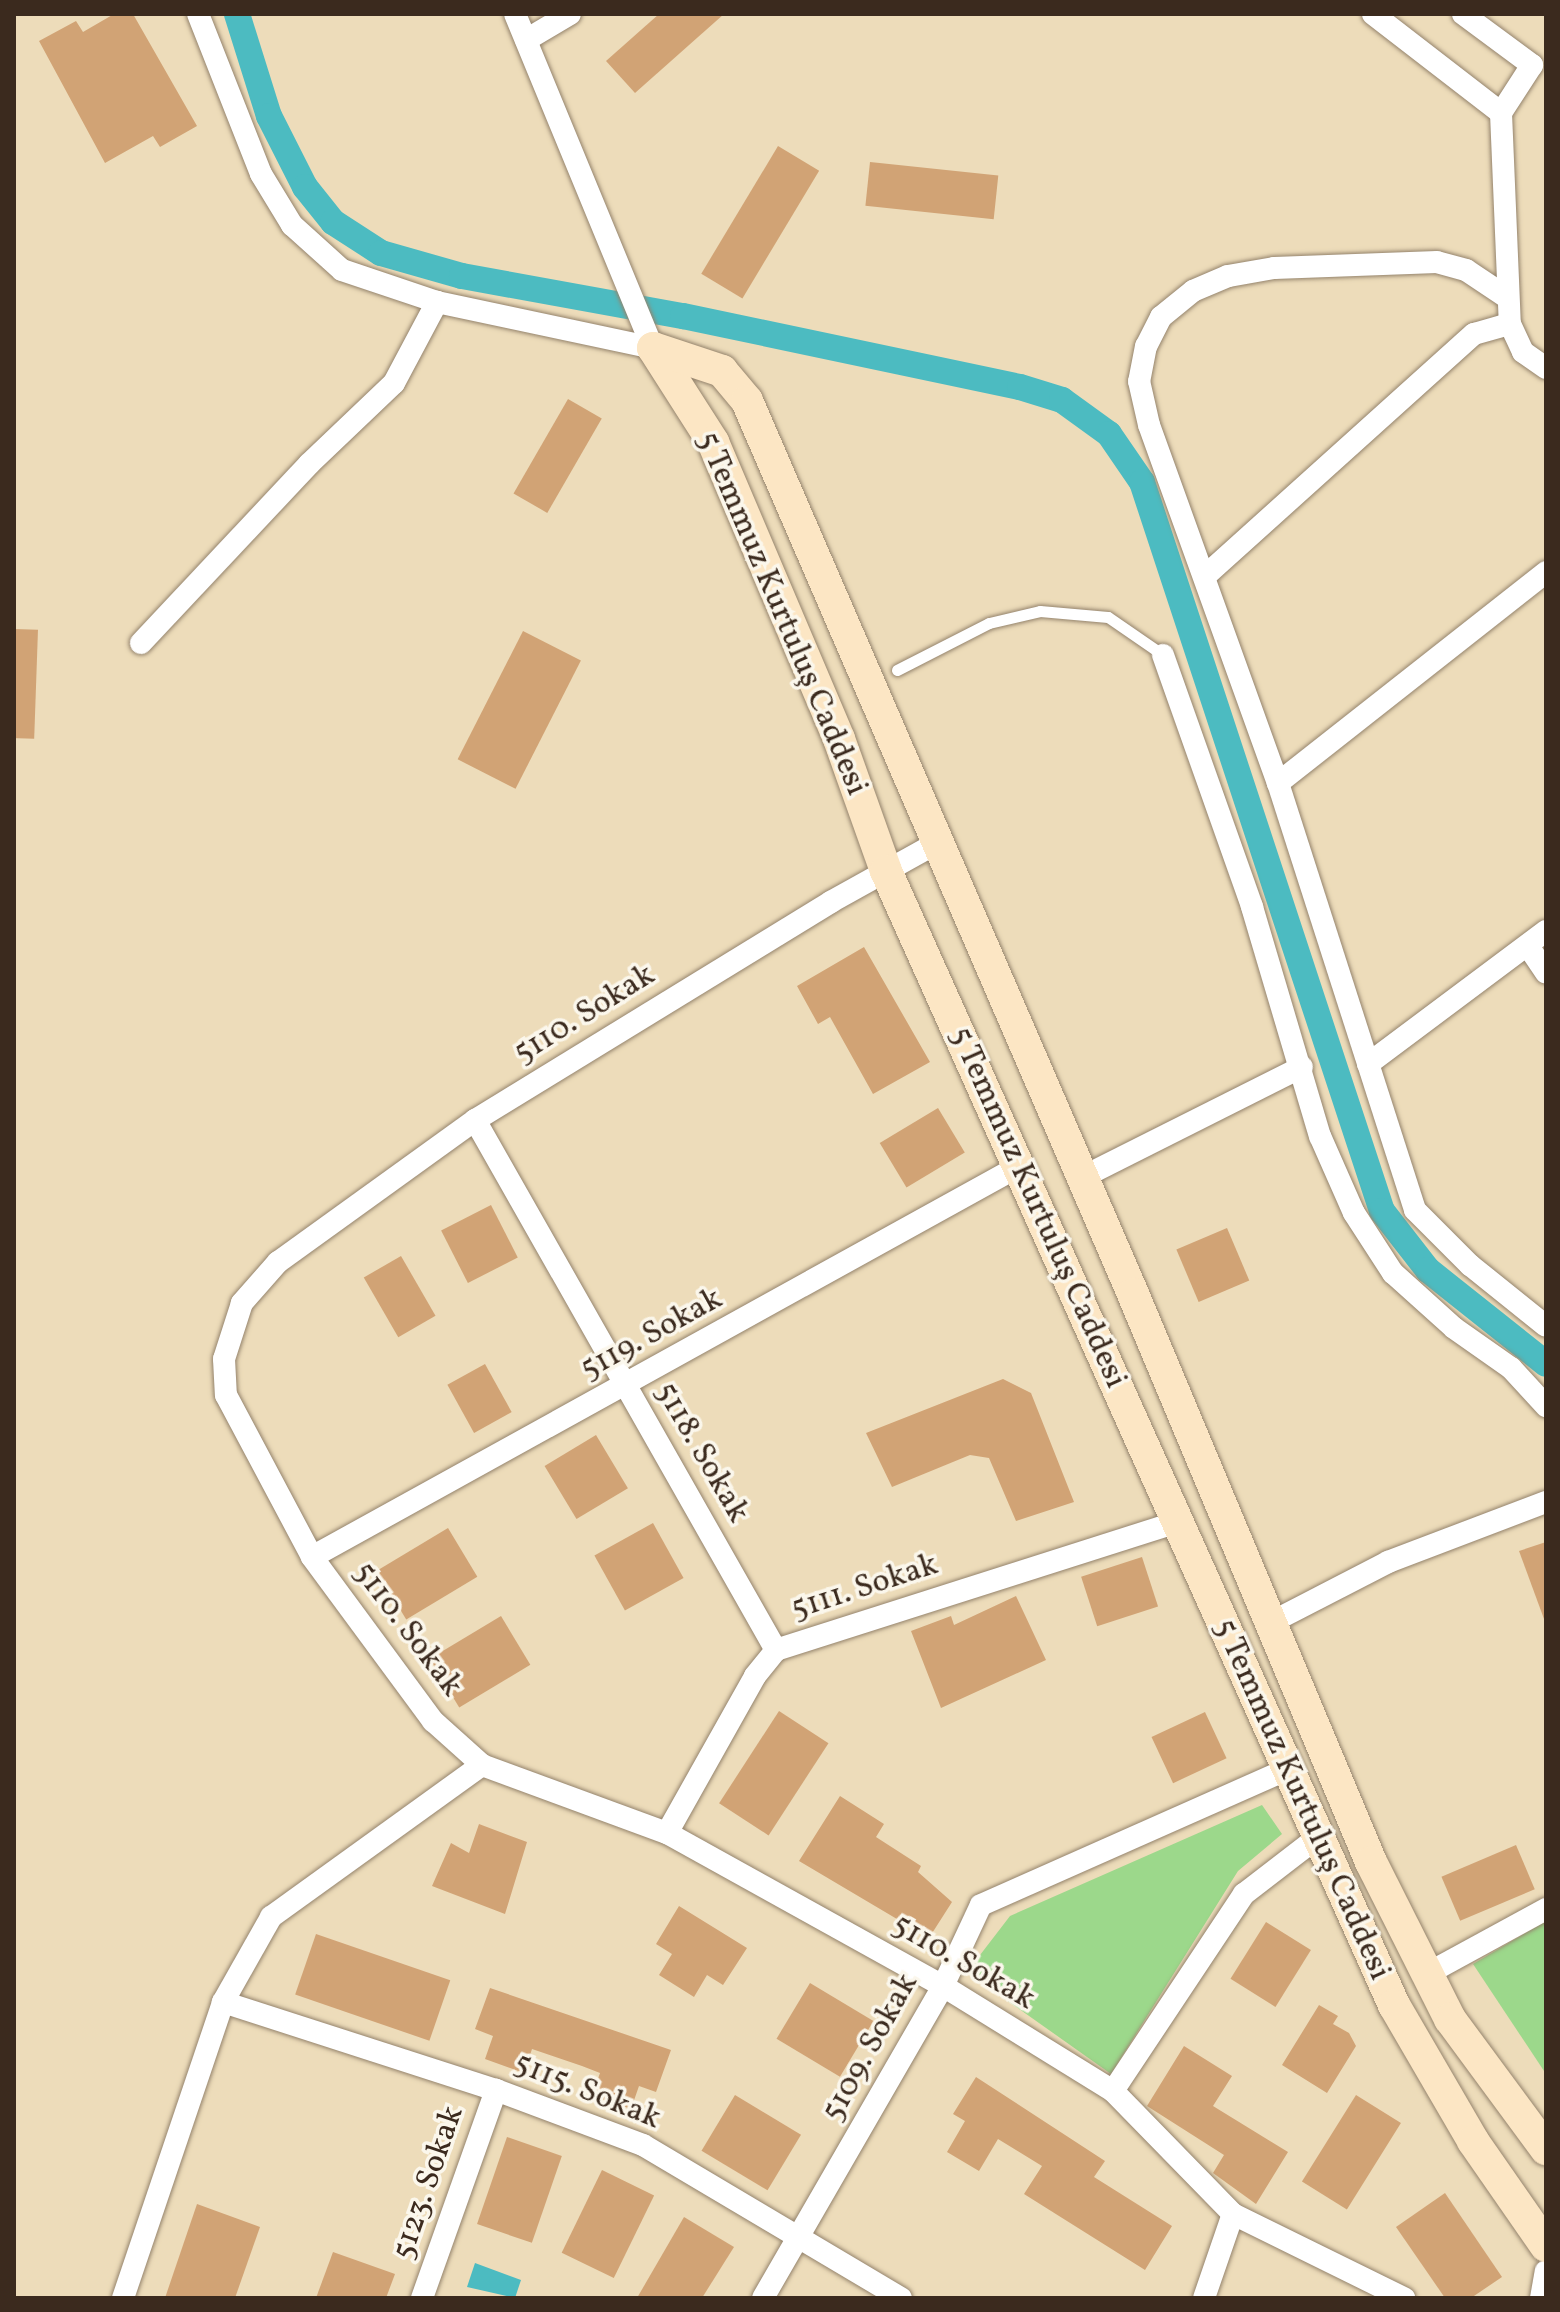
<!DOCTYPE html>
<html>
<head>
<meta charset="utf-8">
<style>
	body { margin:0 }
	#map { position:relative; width:1560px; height:2312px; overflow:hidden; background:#eddcba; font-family:Vollkorn,serif }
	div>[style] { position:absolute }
	.green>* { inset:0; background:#9cd88b }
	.water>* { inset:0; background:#4cbbc1 }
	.canal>* { height:26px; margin:-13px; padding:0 13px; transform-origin:13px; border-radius:13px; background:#4cbbc1 }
	.building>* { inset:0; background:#d1a375; transform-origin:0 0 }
	.roads { filter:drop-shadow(0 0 2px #94836c) drop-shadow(0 0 2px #94836c) }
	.service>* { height:11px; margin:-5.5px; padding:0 5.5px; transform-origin:5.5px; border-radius:5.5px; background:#fff }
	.minor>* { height:22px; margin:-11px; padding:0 11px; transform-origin:11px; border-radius:11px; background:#fff }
	.secondary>* { height:32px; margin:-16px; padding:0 16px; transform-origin:16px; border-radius:16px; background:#fce6c4 }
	span { translate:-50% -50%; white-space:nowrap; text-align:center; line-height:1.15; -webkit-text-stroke:7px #fbf7ec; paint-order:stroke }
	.street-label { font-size:32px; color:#3b2a1e }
	.frame { position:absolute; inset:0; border:16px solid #3b2a1e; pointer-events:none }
</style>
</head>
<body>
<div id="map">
	<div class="green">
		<div style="clip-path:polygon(1262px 1805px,1282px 1834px,1238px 1871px,1111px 2074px,967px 1972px,1010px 1916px)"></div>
		<div style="clip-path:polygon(1546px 1921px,1546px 2074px,1473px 1964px)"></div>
	</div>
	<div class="water">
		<div style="clip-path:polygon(475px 2263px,521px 2280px,515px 2298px,467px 2287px)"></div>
	</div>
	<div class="canal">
		<div style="left:237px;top:14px;width:107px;rotate:72.6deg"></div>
		<div style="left:269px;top:116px;width:80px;rotate:63.1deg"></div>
		<div style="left:305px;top:187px;width:45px;rotate:51.3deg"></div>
		<div style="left:333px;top:222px;width:57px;rotate:32.9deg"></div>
		<div style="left:381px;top:253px;width:84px;rotate:15.9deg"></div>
		<div style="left:462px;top:276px;width:225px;rotate:10.3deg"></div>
		<div style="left:683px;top:316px;width:344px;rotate:11.9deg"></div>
		<div style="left:1020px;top:387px;width:44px;rotate:17.2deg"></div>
		<div style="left:1062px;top:400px;width:58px;rotate:35.9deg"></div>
		<div style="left:1109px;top:434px;width:58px;rotate:55.5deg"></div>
		<div style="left:1142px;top:482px;width:767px;rotate:71.78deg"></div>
		<div style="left:1382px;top:1211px;width:75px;rotate:52.1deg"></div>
		<div style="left:1428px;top:1270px;width:151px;rotate:38.5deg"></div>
	</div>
	<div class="building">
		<div style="clip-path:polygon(114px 14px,133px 14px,197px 126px,160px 147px,153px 136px,105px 163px,39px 41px,76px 21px,83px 32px)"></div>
		<div style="clip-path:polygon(659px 14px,724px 14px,635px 93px,606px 61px)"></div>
		<div style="left:778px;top:146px;width:48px;height:149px;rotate:31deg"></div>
		<div style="left:870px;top:162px;width:129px;height:44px;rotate:6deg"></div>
		<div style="left:568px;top:399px;width:39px;height:109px;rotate:30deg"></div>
		<div style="left:14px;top:629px;width:24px;height:109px;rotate:2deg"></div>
		<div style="left:523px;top:631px;width:65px;height:144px;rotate:27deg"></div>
		<div style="clip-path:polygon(864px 947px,930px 1062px,873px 1094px,830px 1017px,818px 1024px,797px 986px)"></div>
		<div style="left:938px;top:1108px;width:52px;height:68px;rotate:59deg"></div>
		<div style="left:491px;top:1205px;width:59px;height:56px;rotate:63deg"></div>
		<div style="left:1227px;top:1228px;width:57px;height:55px;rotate:67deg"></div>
		<div style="left:401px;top:1256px;width:69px;height:43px;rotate:60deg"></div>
		<div style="left:485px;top:1364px;width:55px;height:43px;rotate:61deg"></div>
		<div style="clip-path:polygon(1003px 1379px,1031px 1393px,1074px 1502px,1016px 1521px,989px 1458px,970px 1455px,892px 1487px,866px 1433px)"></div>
		<div style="left:596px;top:1435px;width:62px;height:60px;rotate:59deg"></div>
		<div style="left:653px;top:1523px;width:63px;height:67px;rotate:61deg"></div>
		<div style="left:448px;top:1528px;width:57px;height:83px;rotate:59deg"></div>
		<div style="clip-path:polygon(1546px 1542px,1546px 1618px,1544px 1619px,1519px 1551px)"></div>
		<div style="left:1142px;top:1557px;width:52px;height:64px;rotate:72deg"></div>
		<div style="clip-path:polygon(1016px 1596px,1046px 1660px,941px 1708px,911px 1631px,951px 1616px,954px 1625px)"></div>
		<div style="left:501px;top:1616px;width:57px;height:83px;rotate:59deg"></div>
		<div style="left:779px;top:1711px;width:59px;height:110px;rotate:33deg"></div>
		<div style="left:1205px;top:1712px;width:51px;height:59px;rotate:65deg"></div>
		<div style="clip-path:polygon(840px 1796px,884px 1824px,876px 1837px,921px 1866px,918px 1872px,952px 1902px,929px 1938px,799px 1861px)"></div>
		<div style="clip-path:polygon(479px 1824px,527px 1842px,505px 1914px,432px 1886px,451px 1843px,469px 1853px)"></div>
		<div style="left:1516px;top:1845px;width:48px;height:81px;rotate:67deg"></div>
		<div style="clip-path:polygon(679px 1906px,747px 1948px,723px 1985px,707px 1975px,694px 1997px,659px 1975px,672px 1954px,656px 1944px)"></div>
		<div style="left:1266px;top:1922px;width:53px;height:67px;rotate:32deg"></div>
		<div style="left:316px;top:1934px;width:142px;height:64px;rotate:19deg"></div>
		<div style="left:810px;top:1983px;width:74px;height:65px;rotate:31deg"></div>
		<div style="clip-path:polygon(490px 1988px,671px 2050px,656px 2092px,639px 2086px,631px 2109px,592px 2096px,600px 2073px,582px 2066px,532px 2049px,524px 2073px,485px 2059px,493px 2036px,475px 2029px)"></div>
		<div style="clip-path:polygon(1319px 2005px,1338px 2016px,1333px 2024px,1349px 2033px,1356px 2046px,1327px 2093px,1282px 2065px)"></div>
		<div style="clip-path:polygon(1184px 2046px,1232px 2076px,1213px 2106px,1288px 2152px,1256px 2204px,1213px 2173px,1224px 2155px,1147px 2106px)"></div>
		<div style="clip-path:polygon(976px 2077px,1105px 2161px,1094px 2177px,1172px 2226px,1145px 2270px,1024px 2194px,1042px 2166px,998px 2139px,979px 2171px,947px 2152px,965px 2121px,953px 2114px)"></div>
		<div style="left:735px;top:2095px;width:77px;height:65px;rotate:31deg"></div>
		<div style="left:1356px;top:2095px;width:53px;height:102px;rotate:32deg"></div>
		<div style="left:507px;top:2137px;width:58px;height:92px;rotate:19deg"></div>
		<div style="left:602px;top:2170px;width:58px;height:92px;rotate:26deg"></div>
		<div style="clip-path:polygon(1445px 2193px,1502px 2277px,1471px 2298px,1445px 2298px,1396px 2227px)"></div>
		<div style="clip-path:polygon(197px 2204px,260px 2227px,235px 2298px,165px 2298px)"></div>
		<div style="clip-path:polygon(684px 2217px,734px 2247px,702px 2298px,637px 2298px)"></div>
		<div style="clip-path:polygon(333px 2252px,395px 2274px,386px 2298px,316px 2298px)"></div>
	</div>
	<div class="roads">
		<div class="service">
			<div style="left:897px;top:670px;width:103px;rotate:-27.1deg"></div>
			<div style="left:989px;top:623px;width:52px;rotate:-13.2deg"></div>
			<div style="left:1040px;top:611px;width:68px;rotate:5deg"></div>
			<div style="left:1108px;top:617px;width:67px;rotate:34.6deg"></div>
		</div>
		<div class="minor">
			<div style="left:198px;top:14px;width:172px;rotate:68.5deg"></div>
			<div style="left:261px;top:174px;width:60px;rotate:58.7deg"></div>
			<div style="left:292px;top:225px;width:67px;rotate:42deg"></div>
			<div style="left:342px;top:270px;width:100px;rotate:18.6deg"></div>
			<div style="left:437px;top:302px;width:221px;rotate:12deg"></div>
			<div style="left:515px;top:14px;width:361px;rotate:67.6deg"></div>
			<div style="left:1373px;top:14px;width:162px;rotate:37.7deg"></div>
			<div style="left:1501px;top:113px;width:211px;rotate:87.6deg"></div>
			<div style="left:1510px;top:324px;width:31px;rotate:65deg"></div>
			<div style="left:1523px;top:352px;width:28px;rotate:35deg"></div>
			<div style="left:1463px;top:14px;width:86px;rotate:36.5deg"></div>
			<div style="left:1532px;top:65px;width:57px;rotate:122.9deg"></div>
			<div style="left:526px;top:40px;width:51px;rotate:-30.6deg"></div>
			<div style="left:1508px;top:298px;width:50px;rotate:-146.3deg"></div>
			<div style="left:1466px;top:270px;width:30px;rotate:-165deg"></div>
			<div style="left:1437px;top:262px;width:163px;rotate:177.9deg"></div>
			<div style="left:1274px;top:268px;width:47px;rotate:170.1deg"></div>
			<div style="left:1228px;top:276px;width:38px;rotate:157deg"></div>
			<div style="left:1193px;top:291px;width:41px;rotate:140.9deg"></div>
			<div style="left:1161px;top:317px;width:33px;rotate:117deg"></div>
			<div style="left:1146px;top:346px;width:36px;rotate:101deg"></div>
			<div style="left:1139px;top:381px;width:45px;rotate:77.2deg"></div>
			<div style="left:1149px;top:425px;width:381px;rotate:70.2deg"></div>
			<div style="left:1278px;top:783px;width:448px;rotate:72.2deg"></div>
			<div style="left:1415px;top:1210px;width:78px;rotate:45deg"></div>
			<div style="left:1470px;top:1265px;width:97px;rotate:38.8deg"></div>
			<div style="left:1205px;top:576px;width:362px;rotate:-42deg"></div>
			<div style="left:1474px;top:334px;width:37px;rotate:-16deg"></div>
			<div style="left:141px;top:643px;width:245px;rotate:-46.8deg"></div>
			<div style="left:309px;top:464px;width:117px;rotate:-43.6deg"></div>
			<div style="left:394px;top:383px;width:92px;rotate:-62deg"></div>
			<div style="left:1163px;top:655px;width:267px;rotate:70.5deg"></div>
			<div style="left:1252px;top:907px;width:239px;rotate:73.5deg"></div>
			<div style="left:1320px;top:1136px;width:84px;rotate:66.2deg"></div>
			<div style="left:1354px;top:1213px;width:72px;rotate:57deg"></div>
			<div style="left:1393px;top:1273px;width:82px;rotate:42deg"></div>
			<div style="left:1454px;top:1328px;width:70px;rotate:35.1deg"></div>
			<div style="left:1511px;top:1368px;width:52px;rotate:47.4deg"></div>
			<div style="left:1278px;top:783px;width:341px;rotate:-38.2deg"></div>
			<div style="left:935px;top:844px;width:119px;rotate:150.9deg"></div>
			<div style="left:831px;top:902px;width:417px;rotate:148.5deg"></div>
			<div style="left:475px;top:1120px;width:243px;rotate:144.2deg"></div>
			<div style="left:278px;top:1262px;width:55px;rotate:131.3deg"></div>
			<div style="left:242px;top:1303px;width:59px;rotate:107.8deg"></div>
			<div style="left:224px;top:1359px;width:36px;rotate:87deg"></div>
			<div style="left:226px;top:1395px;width:183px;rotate:62deg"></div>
			<div style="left:312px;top:1557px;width:204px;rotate:53.6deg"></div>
			<div style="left:433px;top:1721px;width:66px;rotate:41.9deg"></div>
			<div style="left:482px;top:1765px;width:197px;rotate:20.2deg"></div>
			<div style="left:667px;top:1833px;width:316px;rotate:29deg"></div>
			<div style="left:943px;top:1986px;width:200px;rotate:31.7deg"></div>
			<div style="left:1113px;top:2091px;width:172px;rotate:45.7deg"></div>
			<div style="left:1233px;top:2214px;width:191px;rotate:26.2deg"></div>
			<div style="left:1528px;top:946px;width:32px;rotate:56deg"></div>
			<div style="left:1368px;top:1064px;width:222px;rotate:-36.8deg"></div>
			<div style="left:475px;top:1120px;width:610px;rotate:60.41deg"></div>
			<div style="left:1083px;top:1177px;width:245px;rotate:-26.7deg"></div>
			<div style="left:312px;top:1557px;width:810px;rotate:-28.94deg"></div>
			<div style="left:1272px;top:1622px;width:131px;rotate:-27.3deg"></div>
			<div style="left:1388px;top:1562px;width:169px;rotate:-20.8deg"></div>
			<div style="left:667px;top:1833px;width:180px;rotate:-60.7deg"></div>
			<div style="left:755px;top:1676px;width:33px;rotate:-51deg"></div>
			<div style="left:776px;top:1650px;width:421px;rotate:-17.7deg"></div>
			<div style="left:1425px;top:1975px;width:138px;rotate:-28.6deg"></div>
			<div style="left:223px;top:2002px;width:287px;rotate:17.9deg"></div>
			<div style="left:496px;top:2090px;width:157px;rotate:20.5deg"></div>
			<div style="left:643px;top:2145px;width:300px;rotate:30.7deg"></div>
			<div style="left:1113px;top:2091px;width:237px;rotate:-56.4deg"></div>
			<div style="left:1244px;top:1894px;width:93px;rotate:-37.6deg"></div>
			<div style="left:123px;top:2298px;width:312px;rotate:-71.3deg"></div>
			<div style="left:223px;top:2002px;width:98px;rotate:-60.5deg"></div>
			<div style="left:271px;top:1917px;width:260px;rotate:-35.8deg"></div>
			<div style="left:422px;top:2298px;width:221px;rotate:-70.4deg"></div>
			<div style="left:763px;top:2298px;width:360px;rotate:-60deg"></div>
			<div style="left:943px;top:1986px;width:89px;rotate:-64.9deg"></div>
			<div style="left:981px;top:1905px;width:333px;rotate:-23.9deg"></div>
			<div style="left:1204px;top:2298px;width:89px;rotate:-71deg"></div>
			<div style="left:1541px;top:2298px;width:27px;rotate:-80deg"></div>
		</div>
		<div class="secondary">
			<div style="left:653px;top:348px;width:112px;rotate:57.4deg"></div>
			<div style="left:713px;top:442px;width:323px;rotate:67deg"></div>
			<div style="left:839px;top:739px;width:140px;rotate:70.4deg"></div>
			<div style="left:886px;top:871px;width:1243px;rotate:65.87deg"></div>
			<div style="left:1394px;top:2005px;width:157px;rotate:59.8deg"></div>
			<div style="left:1473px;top:2141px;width:128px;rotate:55.2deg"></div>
			<div style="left:653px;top:348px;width:73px;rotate:18.4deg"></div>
			<div style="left:722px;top:371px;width:39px;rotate:50deg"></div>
			<div style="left:747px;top:401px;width:973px;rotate:66.62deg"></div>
			<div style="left:1133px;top:1294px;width:616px;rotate:67.27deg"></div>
			<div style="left:1371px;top:1862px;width:176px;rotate:63.3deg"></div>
			<div style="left:1450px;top:2019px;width:162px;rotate:53.6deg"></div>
		</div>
	</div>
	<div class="street-label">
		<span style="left:781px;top:614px;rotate:67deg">5 Temmuz Kurtuluş Caddesi</span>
		<span style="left:585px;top:1015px;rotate:-32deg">5110. Sokak</span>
		<span style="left:1037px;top:1208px;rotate:66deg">5 Temmuz Kurtuluş Caddesi</span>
		<span style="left:652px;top:1335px;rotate:-29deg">5119. Sokak</span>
		<span style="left:701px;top:1453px;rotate:60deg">5118. Sokak</span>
		<span style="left:865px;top:1588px;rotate:-18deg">5111. Sokak</span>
		<span style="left:407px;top:1630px;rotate:53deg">5110. Sokak</span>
		<span style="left:1301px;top:1800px;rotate:66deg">5 Temmuz Kurtuluş Caddesi</span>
		<span style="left:963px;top:1963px;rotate:30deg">5110. Sokak</span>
		<span style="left:871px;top:2048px;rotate:-61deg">5109. Sokak</span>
		<span style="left:587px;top:2092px;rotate:22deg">5115. Sokak</span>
		<span style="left:429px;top:2183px;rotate:-71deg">5123. Sokak</span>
	</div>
	<div class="frame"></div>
</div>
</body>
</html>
